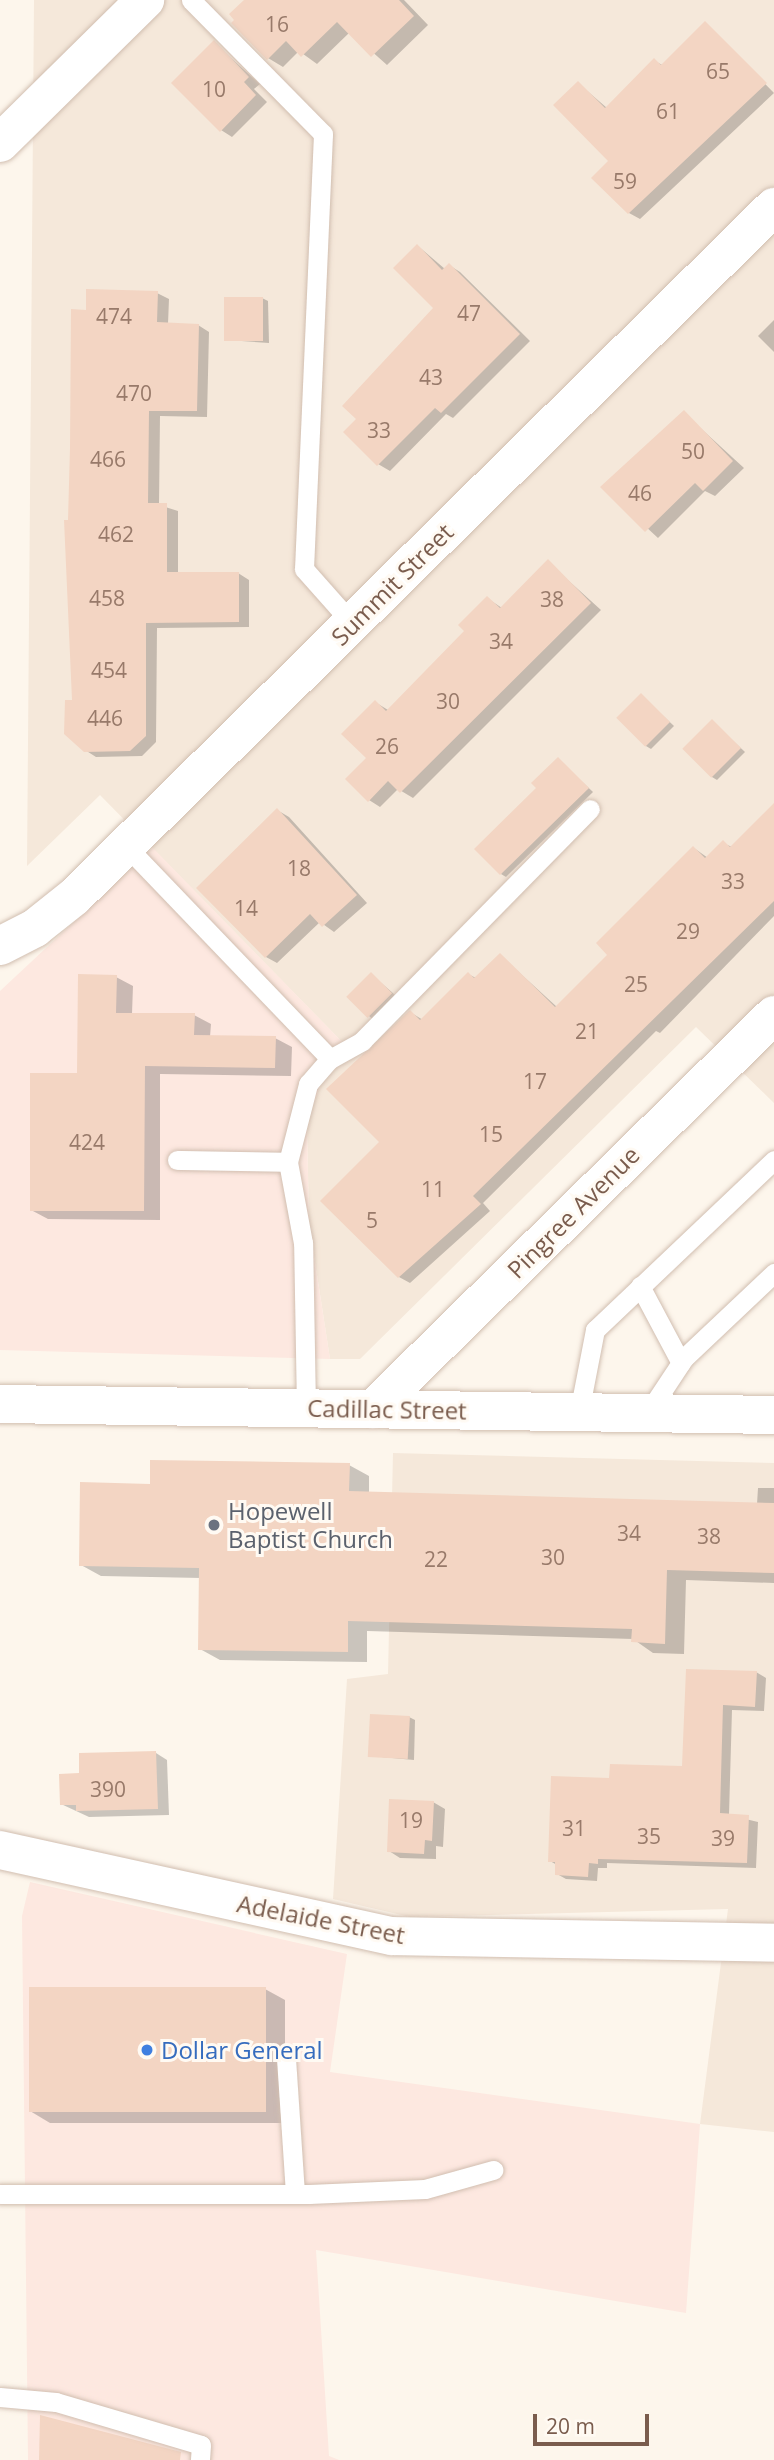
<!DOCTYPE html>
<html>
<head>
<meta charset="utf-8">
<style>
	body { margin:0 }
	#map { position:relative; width:774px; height:2460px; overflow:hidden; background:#fdf6ec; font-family:"Open Sans",sans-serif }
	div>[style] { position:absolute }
	.residential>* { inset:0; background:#f5e8da }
	.commercial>* { inset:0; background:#fde8e0 }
	.shadow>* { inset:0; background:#0003; transform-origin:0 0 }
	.building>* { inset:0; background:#f3d5c3; transform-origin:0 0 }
	.roads { filter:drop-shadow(0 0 2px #d1beb0) drop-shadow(0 0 2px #d1beb0) }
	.service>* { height:19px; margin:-9.5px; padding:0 9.5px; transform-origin:9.5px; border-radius:9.5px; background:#fff }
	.minor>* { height:38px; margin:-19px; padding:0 19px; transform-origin:19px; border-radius:19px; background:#fff }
	.dots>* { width:19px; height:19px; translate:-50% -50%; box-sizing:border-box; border:4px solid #fffaf3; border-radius:50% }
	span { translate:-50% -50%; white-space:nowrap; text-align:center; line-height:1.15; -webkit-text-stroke:6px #fffaf3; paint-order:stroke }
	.number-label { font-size:21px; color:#987a6a }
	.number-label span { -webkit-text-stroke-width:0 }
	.street-label { font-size:24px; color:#7a5c4d }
	.worship-label { font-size:24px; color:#5b616d }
	.left { translate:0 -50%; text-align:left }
	.shop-label { font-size:24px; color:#366cbe }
	.scale { position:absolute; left:533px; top:2414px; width:116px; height:32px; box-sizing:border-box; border:4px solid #7a5c4d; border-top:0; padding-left:9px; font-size:21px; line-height:24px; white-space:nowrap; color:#7a5c4d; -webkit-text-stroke:5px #fffaf3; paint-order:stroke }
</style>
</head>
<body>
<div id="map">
	<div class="residential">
		<div style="clip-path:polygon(34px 0,774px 0,774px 1103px,696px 1027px,360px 1359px,330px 1359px,309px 1223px,307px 1123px,321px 1083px,352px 1052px,100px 795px,27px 866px)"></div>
		<div style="clip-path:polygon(393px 1453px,774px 1463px,774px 2132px,700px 2124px,728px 1909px,410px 1917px,333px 1899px,347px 1679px,388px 1674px)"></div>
	</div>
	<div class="commercial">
		<div style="clip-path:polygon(153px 848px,352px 1052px,321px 1083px,307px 1123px,309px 1223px,330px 1359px,0 1350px,0 991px)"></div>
		<div style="clip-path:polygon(30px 1882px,347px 1954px,330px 2072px,700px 2124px,686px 2313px,316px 2250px,329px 2456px,339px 2460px,28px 2460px,22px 1916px)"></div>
	</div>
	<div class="shadow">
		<div style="clip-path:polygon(246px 0,404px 0,428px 25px,387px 65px,350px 32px,317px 64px,299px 51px,283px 67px,268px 58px)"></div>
		<div style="clip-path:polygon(706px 24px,774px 93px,640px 219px,629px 213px,578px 83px,607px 108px,655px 61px,664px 66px)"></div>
		<div style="clip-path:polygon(214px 43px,260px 84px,254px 89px,267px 102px,232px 137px,221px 130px)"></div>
		<div style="clip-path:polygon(418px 246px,445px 269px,449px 265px,460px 272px,530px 341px,453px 418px,446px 414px,390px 471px,378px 464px,358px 419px,436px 308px)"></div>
		<div style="clip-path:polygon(157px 293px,169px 299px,168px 324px,198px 325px,209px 332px,207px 417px,160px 416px,159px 505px,178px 511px,178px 574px,238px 573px,249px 580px,249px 627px,157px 628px,156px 742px,142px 756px,96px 757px,85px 750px,74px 702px,70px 522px,87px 311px)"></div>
		<div style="clip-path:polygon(262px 298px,268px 301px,269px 343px,227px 340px)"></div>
		<div style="clip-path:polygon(774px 320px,774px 352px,758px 336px)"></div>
		<div style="clip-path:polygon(684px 413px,744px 468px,715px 496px,705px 491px,658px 538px,603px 487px)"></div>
		<div style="clip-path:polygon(548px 562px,601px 610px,413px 798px,398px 789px,380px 807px,369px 800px,375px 702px,388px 710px,467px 631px,487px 598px,502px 608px)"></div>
		<div style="clip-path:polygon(641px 695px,674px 726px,651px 749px,646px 746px)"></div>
		<div style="clip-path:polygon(712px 721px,745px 752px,717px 780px,712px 777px)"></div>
		<div style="clip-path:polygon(558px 759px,593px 792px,506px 877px,501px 874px,539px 788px)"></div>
		<div style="clip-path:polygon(774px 805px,774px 916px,660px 1033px,656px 1031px,483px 1203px,490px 1211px,410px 1283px,399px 1277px,323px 1201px,382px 1142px,410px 1012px,423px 1020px,468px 974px,476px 978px,500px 955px,557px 1007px,610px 955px,694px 848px,708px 858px,723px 843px,732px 847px)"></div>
		<div style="clip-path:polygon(277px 810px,289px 817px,367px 903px,334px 932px,320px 922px,277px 963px,266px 957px)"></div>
		<div style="left:371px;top:974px;width:35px;height:33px;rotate:41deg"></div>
		<div style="clip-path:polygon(116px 977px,133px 986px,132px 1014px,194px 1015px,211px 1024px,210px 1037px,275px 1038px,292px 1047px,291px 1076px,160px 1074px,160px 1220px,48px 1219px,31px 1210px)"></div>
		<div style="clip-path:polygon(349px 1465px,369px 1476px,369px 1493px,757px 1504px,758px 1488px,774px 1488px,774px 1583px,686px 1580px,684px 1654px,653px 1653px,633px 1639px,367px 1631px,367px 1662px,220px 1660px,200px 1649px,201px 1578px,101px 1576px,81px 1565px,151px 1485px)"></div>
		<div style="clip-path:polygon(688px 1670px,756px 1672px,766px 1678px,764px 1711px,732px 1710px,729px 1815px,758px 1822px,756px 1868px,607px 1863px,607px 1868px,598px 1868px,597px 1881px,566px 1879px,557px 1874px,557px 1865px,550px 1861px,611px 1780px,684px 1768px)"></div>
		<div style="clip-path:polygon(409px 1717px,415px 1720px,414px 1760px,370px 1756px)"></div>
		<div style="clip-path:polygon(156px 1753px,167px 1760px,169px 1815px,89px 1817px,61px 1804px,81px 1775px)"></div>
		<div style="clip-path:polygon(433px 1802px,445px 1809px,443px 1847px,436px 1846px,436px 1859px,400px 1858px,389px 1851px)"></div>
		<div style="clip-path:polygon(265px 1989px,285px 2000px,285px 2123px,50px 2123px,30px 2111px)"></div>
	</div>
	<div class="building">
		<div style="clip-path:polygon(244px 0,399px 0,414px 16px,371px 57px,337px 22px,301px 57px,286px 41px,267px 60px,231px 23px,234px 20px,229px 14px)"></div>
		<div style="clip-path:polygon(705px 21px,767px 83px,628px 214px,591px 178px,608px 161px,553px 105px,578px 81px,605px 108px,654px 58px,661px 65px)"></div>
		<div style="clip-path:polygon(214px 40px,249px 77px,244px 82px,256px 95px,220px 132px,171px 83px)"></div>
		<div style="clip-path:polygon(417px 244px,442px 270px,449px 263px,520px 334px,441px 413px,435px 408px,377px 466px,343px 432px,356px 419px,342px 406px,433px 308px,393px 268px)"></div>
		<div style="clip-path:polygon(86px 289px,158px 291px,157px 322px,199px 324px,197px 411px,149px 411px,148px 503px,167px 503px,167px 572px,239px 572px,239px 622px,146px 623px,146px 736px,130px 751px,84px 752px,64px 734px,65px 700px,72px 700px,64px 520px,68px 520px,70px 448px,71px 309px,86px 310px)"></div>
		<div style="left:224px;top:297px;width:39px;height:44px"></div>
		<div style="clip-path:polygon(684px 410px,733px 461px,703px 491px,695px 483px,645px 532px,600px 487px)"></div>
		<div style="clip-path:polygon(548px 559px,591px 603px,400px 793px,388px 781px,368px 802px,345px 779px,366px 758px,341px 734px,375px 700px,386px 711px,464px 631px,458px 625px,487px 596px,500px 608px)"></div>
		<div style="left:641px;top:693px;width:41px;height:35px;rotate:45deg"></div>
		<div style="left:712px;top:719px;width:41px;height:42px;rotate:45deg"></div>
		<div style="clip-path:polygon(558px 757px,589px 788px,500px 875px,474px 849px,536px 788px,531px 783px)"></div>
		<div style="clip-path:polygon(774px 803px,774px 901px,473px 1196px,481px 1204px,398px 1278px,320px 1201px,379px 1142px,326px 1089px,410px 1010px,420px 1020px,468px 972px,474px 978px,500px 953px,555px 1007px,607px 955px,596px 943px,693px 846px,705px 858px,723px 840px,730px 847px)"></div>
		<div style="clip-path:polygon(277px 808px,357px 895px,322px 927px,310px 914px,265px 958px,196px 888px)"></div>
		<div style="left:371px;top:972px;width:30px;height:35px;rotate:45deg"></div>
		<div style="clip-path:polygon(78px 974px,117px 975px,116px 1013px,195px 1013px,194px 1035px,276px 1036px,275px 1068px,145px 1066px,144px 1211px,30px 1211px,30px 1073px,77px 1073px)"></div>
		<div style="clip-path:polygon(150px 1460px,350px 1463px,349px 1491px,774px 1503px,774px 1573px,667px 1570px,665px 1644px,631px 1642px,632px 1629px,348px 1621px,348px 1652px,198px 1650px,199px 1568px,79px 1566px,80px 1482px,150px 1484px)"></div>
		<div style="clip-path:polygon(686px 1669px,757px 1671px,755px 1707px,723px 1705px,720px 1813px,749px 1815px,747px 1863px,598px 1859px,598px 1864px,589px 1863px,588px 1877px,555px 1875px,555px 1862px,548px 1862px,551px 1776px,609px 1778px,610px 1764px,682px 1766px)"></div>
		<div style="left:370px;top:1714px;width:40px;height:43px;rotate:3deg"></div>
		<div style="clip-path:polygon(156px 1751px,158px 1809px,76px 1811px,76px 1805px,60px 1805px,59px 1774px,79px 1773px,79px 1753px)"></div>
		<div style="clip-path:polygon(389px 1799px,434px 1801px,432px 1841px,425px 1840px,424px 1854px,387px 1852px)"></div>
		<div style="left:29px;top:1987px;width:237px;height:125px"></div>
		<div style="clip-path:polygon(40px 2415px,181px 2452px,180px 2460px,39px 2460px)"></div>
	</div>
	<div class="roads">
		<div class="service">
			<div style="left:191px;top:0;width:188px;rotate:45.4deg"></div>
			<div style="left:323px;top:134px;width:435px;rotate:92.5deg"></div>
			<div style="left:304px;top:569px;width:72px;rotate:48.4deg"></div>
			<div style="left:126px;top:846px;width:295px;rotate:46.2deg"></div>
			<div style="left:177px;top:1160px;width:111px;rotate:1deg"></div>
			<div style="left:640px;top:1286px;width:87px;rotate:62deg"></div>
			<div style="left:306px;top:1408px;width:165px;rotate:-91deg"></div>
			<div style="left:303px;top:1243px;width:82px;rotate:-100.5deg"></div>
			<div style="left:288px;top:1162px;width:81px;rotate:-75.6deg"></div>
			<div style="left:308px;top:1084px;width:33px;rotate:-49deg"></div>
			<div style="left:330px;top:1059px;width:37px;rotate:-29deg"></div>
			<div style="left:362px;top:1041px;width:325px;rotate:-45.5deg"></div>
			<div style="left:579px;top:1412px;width:84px;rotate:-79deg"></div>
			<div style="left:595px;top:1330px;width:247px;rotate:-43.5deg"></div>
			<div style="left:647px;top:1414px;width:67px;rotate:-56.5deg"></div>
			<div style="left:684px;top:1358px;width:124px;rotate:-43.4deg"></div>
			<div style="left:286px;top:2058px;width:136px;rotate:86.2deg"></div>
			<div style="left:0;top:2194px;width:309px"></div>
			<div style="left:309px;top:2194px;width:116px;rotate:-2.5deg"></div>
			<div style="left:425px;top:2189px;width:71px;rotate:-15.6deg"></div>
			<div style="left:0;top:2397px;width:56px;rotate:5.1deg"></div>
			<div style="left:56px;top:2402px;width:151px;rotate:16.5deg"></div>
			<div style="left:201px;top:2445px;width:15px;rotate:94deg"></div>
		</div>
		<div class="minor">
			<div style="left:0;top:143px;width:204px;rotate:-44.6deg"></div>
			<div style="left:0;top:946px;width:39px;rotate:-27deg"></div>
			<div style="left:35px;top:928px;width:50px;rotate:-38.5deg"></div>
			<div style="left:74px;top:897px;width:983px;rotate:-44.59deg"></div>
			<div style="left:0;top:1404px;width:774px;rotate:0.81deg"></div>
			<div style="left:373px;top:1409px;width:562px;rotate:-44.5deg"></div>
			<div style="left:0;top:1850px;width:401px;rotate:12.4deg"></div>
			<div style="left:392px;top:1936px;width:382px;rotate:1deg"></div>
		</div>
	</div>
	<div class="dots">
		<div style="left:214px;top:1525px;background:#6b7280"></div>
		<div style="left:147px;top:2050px;background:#3f7fe0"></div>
	</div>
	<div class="number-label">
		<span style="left:277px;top:24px">16</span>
		<span style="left:718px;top:71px">65</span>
		<span style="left:214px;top:89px">10</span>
		<span style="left:668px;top:111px">61</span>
		<span style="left:625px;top:181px">59</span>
		<span style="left:469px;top:313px">47</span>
		<span style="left:114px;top:316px">474</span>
		<span style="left:431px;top:377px">43</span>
		<span style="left:134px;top:393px">470</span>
		<span style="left:379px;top:430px">33</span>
		<span style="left:693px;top:451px">50</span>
		<span style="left:108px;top:459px">466</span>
		<span style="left:640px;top:493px">46</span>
		<span style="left:116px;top:534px">462</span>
		<span style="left:107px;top:598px">458</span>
		<span style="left:552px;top:599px">38</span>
		<span style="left:501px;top:641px">34</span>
		<span style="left:109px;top:670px">454</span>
		<span style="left:448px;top:701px">30</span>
		<span style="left:105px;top:718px">446</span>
		<span style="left:387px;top:746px">26</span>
		<span style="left:299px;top:868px">18</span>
		<span style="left:733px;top:881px">33</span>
		<span style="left:246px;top:908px">14</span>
		<span style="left:688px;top:931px">29</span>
		<span style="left:636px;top:984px">25</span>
		<span style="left:587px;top:1031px">21</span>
		<span style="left:535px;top:1081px">17</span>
		<span style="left:491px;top:1134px">15</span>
		<span style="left:87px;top:1142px">424</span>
		<span style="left:433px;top:1189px">11</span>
		<span style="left:372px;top:1220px">5</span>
		<span style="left:629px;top:1533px">34</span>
		<span style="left:709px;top:1536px">38</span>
		<span style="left:553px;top:1557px">30</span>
		<span style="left:436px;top:1559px">22</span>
		<span style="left:108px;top:1789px">390</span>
		<span style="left:411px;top:1820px">19</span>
		<span style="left:574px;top:1828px">31</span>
		<span style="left:649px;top:1836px">35</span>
		<span style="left:723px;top:1838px">39</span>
	</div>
	<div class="street-label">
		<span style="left:392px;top:584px;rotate:-45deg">Summit Street</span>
		<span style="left:573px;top:1212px;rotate:-45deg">Pingree Avenue</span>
		<span style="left:387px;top:1409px;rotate:1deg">Cadillac Street</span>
		<span style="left:321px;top:1919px;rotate:11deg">Adelaide Street</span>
	</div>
	<div class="worship-label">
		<span class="left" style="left:228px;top:1525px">Hopewell<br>Baptist Church</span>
	</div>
	<div class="shop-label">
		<span class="left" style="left:161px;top:2050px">Dollar General</span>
	</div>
	<div class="scale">20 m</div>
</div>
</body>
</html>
